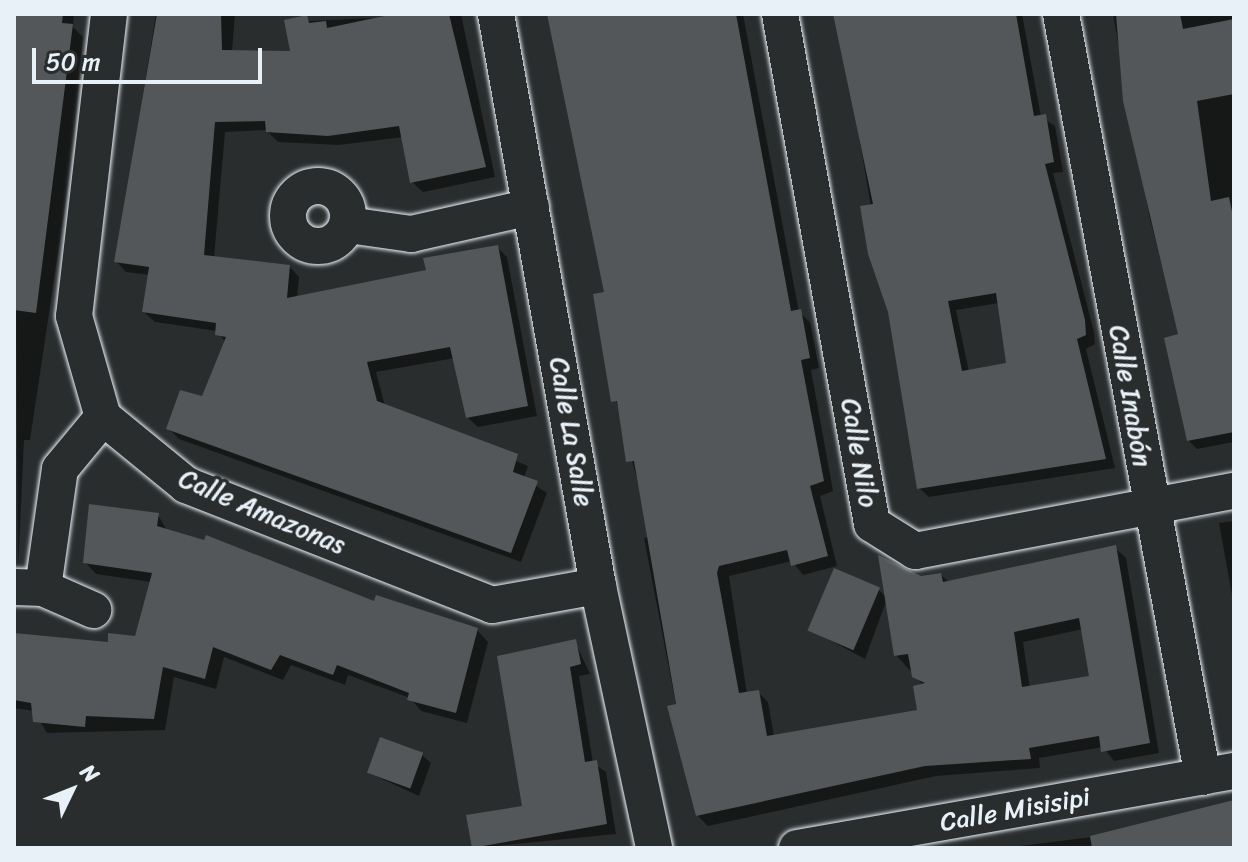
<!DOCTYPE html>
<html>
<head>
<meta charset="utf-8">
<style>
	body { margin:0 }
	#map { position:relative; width:1248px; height:862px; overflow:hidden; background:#2a2d2e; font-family:Sriracha,sans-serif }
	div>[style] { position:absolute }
	.shadow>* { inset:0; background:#0007 }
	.building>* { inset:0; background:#535759; transform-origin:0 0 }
	.roads { filter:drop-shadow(0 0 2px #e8f1f8) drop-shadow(0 0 2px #e8f1f8) }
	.street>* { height:36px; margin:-18px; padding:0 18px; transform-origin:18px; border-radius:18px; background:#2a2d2e }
	.street>.ring { margin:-18px; padding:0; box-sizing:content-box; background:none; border:36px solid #2a2d2e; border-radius:50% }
	span { translate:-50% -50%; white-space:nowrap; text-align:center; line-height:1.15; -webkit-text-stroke:7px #2a2d2e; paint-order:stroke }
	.street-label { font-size:26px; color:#e8f1f8 }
	.frame { position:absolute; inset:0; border:16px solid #e8f1f8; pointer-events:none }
	.north { position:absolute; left:32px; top:750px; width:80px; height:80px; -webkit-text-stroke:6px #2a2d2e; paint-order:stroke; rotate:47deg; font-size:22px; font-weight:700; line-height:32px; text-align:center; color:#e8f1f8 }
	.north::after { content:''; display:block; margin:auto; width:28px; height:36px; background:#e8f1f8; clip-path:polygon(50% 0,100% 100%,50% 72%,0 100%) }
	.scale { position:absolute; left:32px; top:48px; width:230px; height:36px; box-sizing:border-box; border:4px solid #e8f1f8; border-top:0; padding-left:10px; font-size:24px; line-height:28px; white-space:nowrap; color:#e8f1f8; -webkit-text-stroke:6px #2a2d2e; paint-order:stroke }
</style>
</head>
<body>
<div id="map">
	<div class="shadow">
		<div style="clip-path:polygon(14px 14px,74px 14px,73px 27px,83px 37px,74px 147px,30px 440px,24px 440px,18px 572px)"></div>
		<div style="clip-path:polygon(156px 14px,235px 14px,232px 52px,293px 53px,286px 22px,461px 14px,495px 177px,423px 192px,412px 182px,403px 137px,339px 145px,278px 142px,266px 130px,225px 132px,214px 258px,289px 266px,299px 277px,297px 298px,428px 272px,497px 247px,507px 257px,537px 416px,478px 427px,467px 417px,455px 358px,376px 372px,385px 406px,528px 466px,524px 478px,547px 493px,521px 562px,179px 439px,168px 428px,203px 399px,226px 343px,217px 331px,155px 322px,144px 312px,150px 275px,126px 272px,116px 261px)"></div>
		<div style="clip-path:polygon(evenodd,551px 14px,743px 14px,799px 312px,810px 322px,819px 368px,811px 370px,833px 491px,820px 496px,837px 566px,803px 575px,792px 561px,729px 576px,747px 694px,758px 692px,768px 702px,774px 736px,919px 711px,923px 685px,896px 655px,887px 599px,865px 659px,809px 629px,879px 590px,887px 598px,921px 578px,941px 575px,949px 582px,1115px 548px,1126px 558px,1159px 753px,1114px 761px,1103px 747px,1039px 758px,1040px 768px,936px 776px,708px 826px,697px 815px,644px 538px,652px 536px,603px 351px,606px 293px,551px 14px,1083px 629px,1091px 678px,1030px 688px,1023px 642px,1083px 629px)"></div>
		<div style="clip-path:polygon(evenodd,838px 14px,1022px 14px,1041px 117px,1055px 126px,1063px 172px,1053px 173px,1094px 332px,1095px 344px,1086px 349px,1115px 468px,929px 497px,919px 488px,838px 14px,999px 303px,1009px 364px,969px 372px,956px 310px,999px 303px)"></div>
		<div style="clip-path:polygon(1113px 14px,1234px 14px,1234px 442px,1197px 449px,1188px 440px,1180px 336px,1149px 215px)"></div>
		<div style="clip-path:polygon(158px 515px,168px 532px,375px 604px,477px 630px,488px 642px,467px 723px,421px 711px,410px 698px,348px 675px,345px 685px,291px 665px,283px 680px,224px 657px,216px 689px,174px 677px,165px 730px,47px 733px,34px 711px,14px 708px,14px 635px,110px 645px,136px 638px,151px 582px,96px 574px,85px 562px)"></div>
		<div style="clip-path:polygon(1234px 521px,1234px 606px,1219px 523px)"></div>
		<div style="clip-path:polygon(575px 642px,590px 674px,579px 676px,593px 763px,606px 772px,616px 834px,474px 848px,468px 817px,525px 808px)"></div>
		<div style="clip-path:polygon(422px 755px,431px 763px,419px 796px,369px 773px)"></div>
		<div style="clip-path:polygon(1234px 802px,1234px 848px,1003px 848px,1132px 832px)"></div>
	</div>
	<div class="building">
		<div style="clip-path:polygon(14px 14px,63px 14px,62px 23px,73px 24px,36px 313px,14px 310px)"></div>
		<div style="clip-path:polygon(157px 14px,221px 14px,222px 50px,290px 51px,284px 20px,307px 15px,309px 23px,326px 21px,327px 28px,394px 14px,449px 14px,486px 167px,410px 183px,399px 126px,328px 136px,266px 132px,265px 121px,215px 122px,204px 255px,290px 265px,287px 298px,426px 270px,423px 258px,498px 245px,528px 406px,466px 418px,450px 347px,367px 362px,377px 401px,518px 454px,513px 472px,538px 481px,511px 553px,166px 429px,180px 390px,202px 396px,226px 337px,215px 335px,216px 323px,142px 312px,149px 267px,114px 262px)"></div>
		<div style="clip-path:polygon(evenodd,547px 14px,736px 14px,791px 311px,801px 309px,810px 358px,801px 360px,824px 481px,810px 486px,828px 556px,791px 566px,787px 550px,719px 566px,717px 573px,739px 693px,759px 690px,767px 736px,917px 710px,913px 686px,925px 683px,912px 677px,908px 654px,894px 656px,878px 555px,921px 576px,941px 573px,943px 582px,1116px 545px,1150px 743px,1101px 752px,1099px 736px,1029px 748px,1031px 759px,925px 766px,696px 816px,667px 706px,676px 704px,634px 461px,626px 462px,617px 401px,611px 402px,593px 294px,604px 292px,547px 14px,1079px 618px,1089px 676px,1022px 687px,1014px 632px,1079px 618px)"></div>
		<div style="clip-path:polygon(evenodd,833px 14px,1016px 14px,1034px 116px,1046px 114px,1054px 162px,1045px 164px,1085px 320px,1086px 335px,1077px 339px,1106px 459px,917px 489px,888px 312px,868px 254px,860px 206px,873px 204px,833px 14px,996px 293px,1006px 363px,962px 371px,948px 301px,996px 293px)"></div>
		<div style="clip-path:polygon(1116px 14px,1180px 14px,1183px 29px,1234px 19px,1234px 94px,1197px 101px,1211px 201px,1229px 197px,1234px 221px,1234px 432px,1187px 441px,1164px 338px,1178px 334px,1123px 101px)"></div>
		<div style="clip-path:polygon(89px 504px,159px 513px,157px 526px,204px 540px,206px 535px,374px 601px,376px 595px,478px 628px,456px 713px,407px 700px,409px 693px,337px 665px,333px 675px,280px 655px,271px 670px,213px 647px,205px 679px,163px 667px,154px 719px,86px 716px,85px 727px,33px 722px,31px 703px,14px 700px,14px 633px,108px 642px,108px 633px,135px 636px,152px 573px,83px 563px)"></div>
		<div style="left:834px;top:568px;width:50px;height:68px;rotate:23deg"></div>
		<div style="clip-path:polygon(576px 639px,581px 664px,570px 667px,585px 762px,597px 760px,607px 824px,472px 848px,466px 815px,522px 806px,497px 656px)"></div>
		<div style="left:380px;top:737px;width:46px;height:38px;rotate:20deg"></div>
		<div style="clip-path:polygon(1234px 800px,1234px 848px,1092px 848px,1090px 836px)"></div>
	</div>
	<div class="roads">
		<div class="street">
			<div style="left:109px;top:14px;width:304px;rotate:96.6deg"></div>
			<div style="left:74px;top:316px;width:105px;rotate:74deg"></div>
			<div style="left:103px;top:417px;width:107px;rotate:39.3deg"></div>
			<div style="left:186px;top:485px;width:329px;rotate:21.4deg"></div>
			<div style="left:492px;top:605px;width:108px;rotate:-10.2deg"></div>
			<div style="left:496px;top:14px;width:581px;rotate:79.89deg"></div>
			<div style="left:598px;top:586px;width:268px;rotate:77.9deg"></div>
			<div style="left:780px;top:14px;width:518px;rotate:79.77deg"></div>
			<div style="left:872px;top:524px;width:51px;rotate:32.1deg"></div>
			<div style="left:915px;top:551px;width:325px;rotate:-10.7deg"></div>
			<div style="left:1061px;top:14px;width:776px;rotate:79.46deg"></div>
			<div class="ring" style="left:288px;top:186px;width:24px;height:24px"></div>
			<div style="left:348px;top:225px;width:64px;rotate:8.1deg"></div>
			<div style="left:411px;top:234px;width:123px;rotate:-12.7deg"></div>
			<div style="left:15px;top:587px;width:28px;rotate:2deg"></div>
			<div style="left:43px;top:588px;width:55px;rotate:23.7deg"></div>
			<div style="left:43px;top:588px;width:120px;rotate:-81.9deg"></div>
			<div style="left:60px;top:469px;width:67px;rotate:-50.4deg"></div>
			<div style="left:797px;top:848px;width:444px;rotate:-10deg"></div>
		</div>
	</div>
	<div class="street-label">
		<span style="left:1130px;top:396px;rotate:80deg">Calle Inabón</span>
		<span style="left:571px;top:432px;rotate:80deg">Calle La Salle</span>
		<span style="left:859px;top:453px;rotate:80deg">Calle Nilo</span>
		<span style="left:262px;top:512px;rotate:23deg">Calle Amazonas</span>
		<span style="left:1015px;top:810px;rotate:-10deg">Calle Misisipi</span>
	</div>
	<div class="frame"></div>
	<div class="north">N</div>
	<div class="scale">50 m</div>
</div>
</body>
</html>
